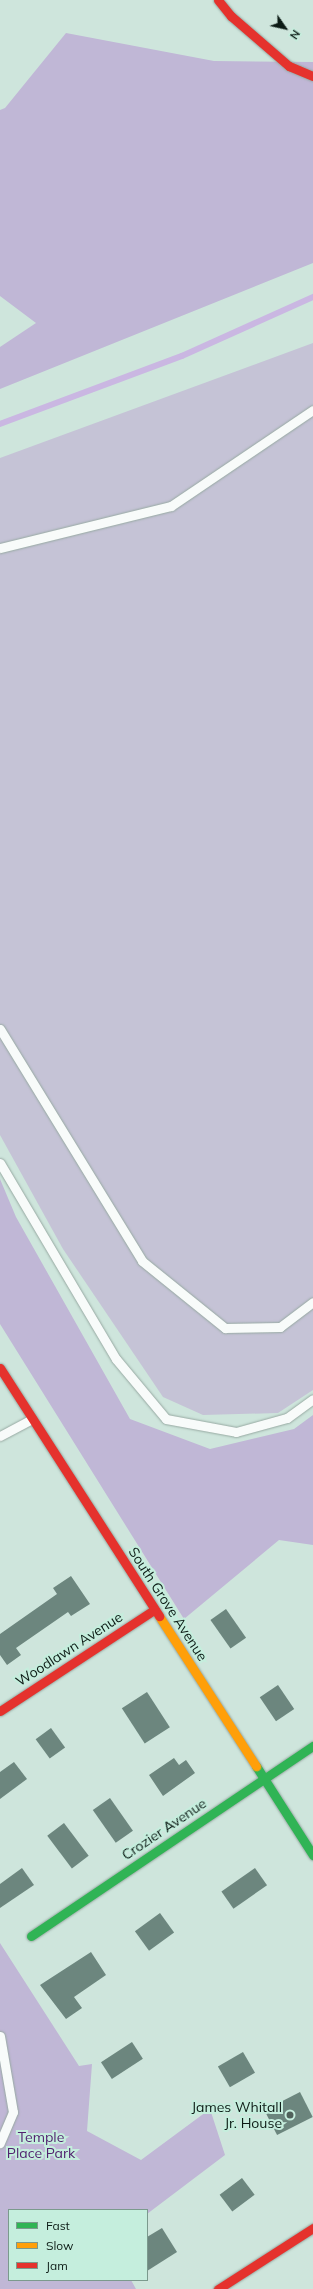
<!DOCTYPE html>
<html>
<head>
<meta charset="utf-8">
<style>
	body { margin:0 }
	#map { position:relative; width:313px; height:2289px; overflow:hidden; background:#cee5dc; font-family:Mulish,sans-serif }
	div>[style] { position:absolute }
	.green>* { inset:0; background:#c5c3d6 }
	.forest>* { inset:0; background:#c0b7d6 }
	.stream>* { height:5.5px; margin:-2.75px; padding:0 2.75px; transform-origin:2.75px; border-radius:2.75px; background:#cab7e2 }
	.building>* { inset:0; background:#6c867e; transform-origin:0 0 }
	.roads { filter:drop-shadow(0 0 1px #97a9a2) drop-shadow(0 0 1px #97a9a2) }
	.lane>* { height:9px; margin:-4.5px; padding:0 4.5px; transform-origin:4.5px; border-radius:4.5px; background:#f8fbfa }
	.fast>* { height:9px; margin:-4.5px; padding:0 4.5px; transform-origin:4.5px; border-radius:4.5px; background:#30b455 }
	.slow>* { height:9px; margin:-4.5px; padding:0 4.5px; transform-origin:4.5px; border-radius:4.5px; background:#ff9f0a }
	.jam>* { height:9px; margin:-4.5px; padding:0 4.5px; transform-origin:4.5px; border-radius:4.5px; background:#e5322d }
	.dots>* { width:11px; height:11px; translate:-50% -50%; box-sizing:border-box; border:2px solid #c5eedd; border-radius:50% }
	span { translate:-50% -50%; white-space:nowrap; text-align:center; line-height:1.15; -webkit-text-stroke:4px #c5eedd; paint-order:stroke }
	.street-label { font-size:14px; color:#0c1b15 }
	.poi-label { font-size:14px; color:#0c1b15 }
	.right { translate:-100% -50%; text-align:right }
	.park-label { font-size:14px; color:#51226f }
	.legend { position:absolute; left:8px; top:2209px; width:140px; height:72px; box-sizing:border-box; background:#c5eedd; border:1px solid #7b9a8d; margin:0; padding:5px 7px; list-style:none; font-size:12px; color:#0c1b15 }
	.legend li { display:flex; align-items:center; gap:8px; height:20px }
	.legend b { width:20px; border:1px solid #7b9a8d }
	.north { position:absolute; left:265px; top:8px; width:40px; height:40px; -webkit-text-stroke:3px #c5eedd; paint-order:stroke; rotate:124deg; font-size:11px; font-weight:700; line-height:16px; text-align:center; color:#0c1b15 }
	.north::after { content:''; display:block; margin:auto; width:14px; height:18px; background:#0c1b15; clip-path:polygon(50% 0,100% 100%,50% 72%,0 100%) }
</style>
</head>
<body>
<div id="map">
	<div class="green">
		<div style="clip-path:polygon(313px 343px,313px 1390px,278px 1413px,203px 1415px,163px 1397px,63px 1249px,0 1135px,0 458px)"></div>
	</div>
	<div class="forest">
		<div style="clip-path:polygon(66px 33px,214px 61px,313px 62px,313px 263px,0 389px,0 347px,36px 323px,0 296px,0 110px,5px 108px)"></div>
		<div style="clip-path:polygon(0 1179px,16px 1217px,130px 1419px,210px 1449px,294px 1429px,313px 1415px,313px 1545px,279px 1540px,184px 1619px,0 1324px)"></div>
		<div style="clip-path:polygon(0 1943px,79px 2066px,92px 2064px,87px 2131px,141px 2160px,210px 2109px,225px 2155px,147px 2214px,147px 2210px,9px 2210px,9px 2280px,131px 2280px,136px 2289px,0 2289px)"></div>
	</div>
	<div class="stream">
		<div style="left:0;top:424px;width:194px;rotate:-20.5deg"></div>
		<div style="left:182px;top:356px;width:144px;rotate:-24.2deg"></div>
	</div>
	<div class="building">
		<div style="clip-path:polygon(71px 1576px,90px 1604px,71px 1616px,68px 1612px,16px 1648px,21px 1655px,7px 1665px,0 1655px,0 1634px,57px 1594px,53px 1588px)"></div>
		<div style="left:226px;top:1609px;width:35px;height:19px;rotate:55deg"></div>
		<div style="left:278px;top:1685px;width:29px;height:22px;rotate:56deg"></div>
		<div style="left:147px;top:1692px;width:42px;height:30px;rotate:57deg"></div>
		<div style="left:51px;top:1728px;width:24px;height:19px;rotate:54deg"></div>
		<div style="clip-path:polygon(174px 1758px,179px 1765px,186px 1760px,195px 1773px,163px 1796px,149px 1775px)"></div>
		<div style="clip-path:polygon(14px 1762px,27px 1779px,0 1799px,0 1772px)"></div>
		<div style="left:110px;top:1798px;width:40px;height:21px;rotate:55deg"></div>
		<div style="left:64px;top:1823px;width:41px;height:21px;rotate:53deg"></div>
		<div style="clip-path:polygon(22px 1868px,34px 1885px,0 1908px,0 1884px)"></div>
		<div style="left:255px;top:1868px;width:21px;height:41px;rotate:55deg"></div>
		<div style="left:160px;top:1913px;width:24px;height:31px;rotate:54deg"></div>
		<div style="clip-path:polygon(91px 1952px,106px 1975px,74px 1997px,82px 2008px,66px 2019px,40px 1985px)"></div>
		<div style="left:132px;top:2042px;width:20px;height:37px;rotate:57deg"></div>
		<div style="left:243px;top:2052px;width:24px;height:29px;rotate:60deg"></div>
		<div style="left:300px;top:2092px;width:28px;height:40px;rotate:63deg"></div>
		<div style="left:242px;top:2178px;width:21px;height:28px;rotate:53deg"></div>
		<div style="clip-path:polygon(162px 2228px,177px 2252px,147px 2271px,147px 2237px)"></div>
	</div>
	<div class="roads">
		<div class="lane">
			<div style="left:0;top:548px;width:176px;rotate:-13.8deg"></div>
			<div style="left:171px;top:506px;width:171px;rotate:-34.1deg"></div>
			<div style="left:0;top:1029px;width:272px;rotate:58.5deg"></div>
			<div style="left:142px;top:1261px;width:107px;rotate:38.9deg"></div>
			<div style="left:225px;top:1328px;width:55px;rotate:-1deg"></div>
			<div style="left:280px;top:1327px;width:41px;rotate:-37.1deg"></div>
			<div style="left:0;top:1163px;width:228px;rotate:59.4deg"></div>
			<div style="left:116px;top:1359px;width:78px;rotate:50.2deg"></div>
			<div style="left:166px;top:1419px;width:71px;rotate:10.5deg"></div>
			<div style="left:236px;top:1432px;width:53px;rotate:-15.4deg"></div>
			<div style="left:287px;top:1418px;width:32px;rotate:-36deg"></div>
			<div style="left:0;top:1436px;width:36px;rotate:-28deg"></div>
			<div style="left:0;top:2036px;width:77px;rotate:80.3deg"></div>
			<div style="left:13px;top:2112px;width:34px;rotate:113deg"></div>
		</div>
		<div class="fast">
			<div style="left:256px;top:1766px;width:106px;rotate:57.4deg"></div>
			<div style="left:31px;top:1936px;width:340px;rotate:-34deg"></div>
		</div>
		<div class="slow">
			<div style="left:159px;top:1616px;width:179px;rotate:57.1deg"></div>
		</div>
		<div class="jam">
			<div style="left:218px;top:0;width:21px;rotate:51deg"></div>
			<div style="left:231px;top:16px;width:77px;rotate:40.8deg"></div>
			<div style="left:289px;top:66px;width:26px;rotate:23deg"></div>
			<div style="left:0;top:1368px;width:295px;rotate:57.3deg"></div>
			<div style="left:0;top:1711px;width:184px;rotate:-33.3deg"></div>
			<div style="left:218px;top:2289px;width:113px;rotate:-32.7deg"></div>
		</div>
	</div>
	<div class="dots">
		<div style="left:290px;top:2115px;background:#50625b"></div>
	</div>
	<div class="street-label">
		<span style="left:168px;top:1604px;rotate:57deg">South Grove Avenue</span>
		<span style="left:69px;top:1649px;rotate:-33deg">Woodlawn Avenue</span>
		<span style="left:164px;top:1829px;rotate:-34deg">Crozier Avenue</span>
	</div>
	<div class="poi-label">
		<span class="right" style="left:282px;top:2115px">James Whitall<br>Jr. House</span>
	</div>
	<div class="park-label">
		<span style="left:41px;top:2145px">Temple<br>Place Park</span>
	</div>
	<ul class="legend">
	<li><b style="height:5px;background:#30b455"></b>Fast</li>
	<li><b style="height:5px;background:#ff9f0a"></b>Slow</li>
	<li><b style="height:5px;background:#e5322d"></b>Jam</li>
	</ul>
	<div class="north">N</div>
</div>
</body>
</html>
